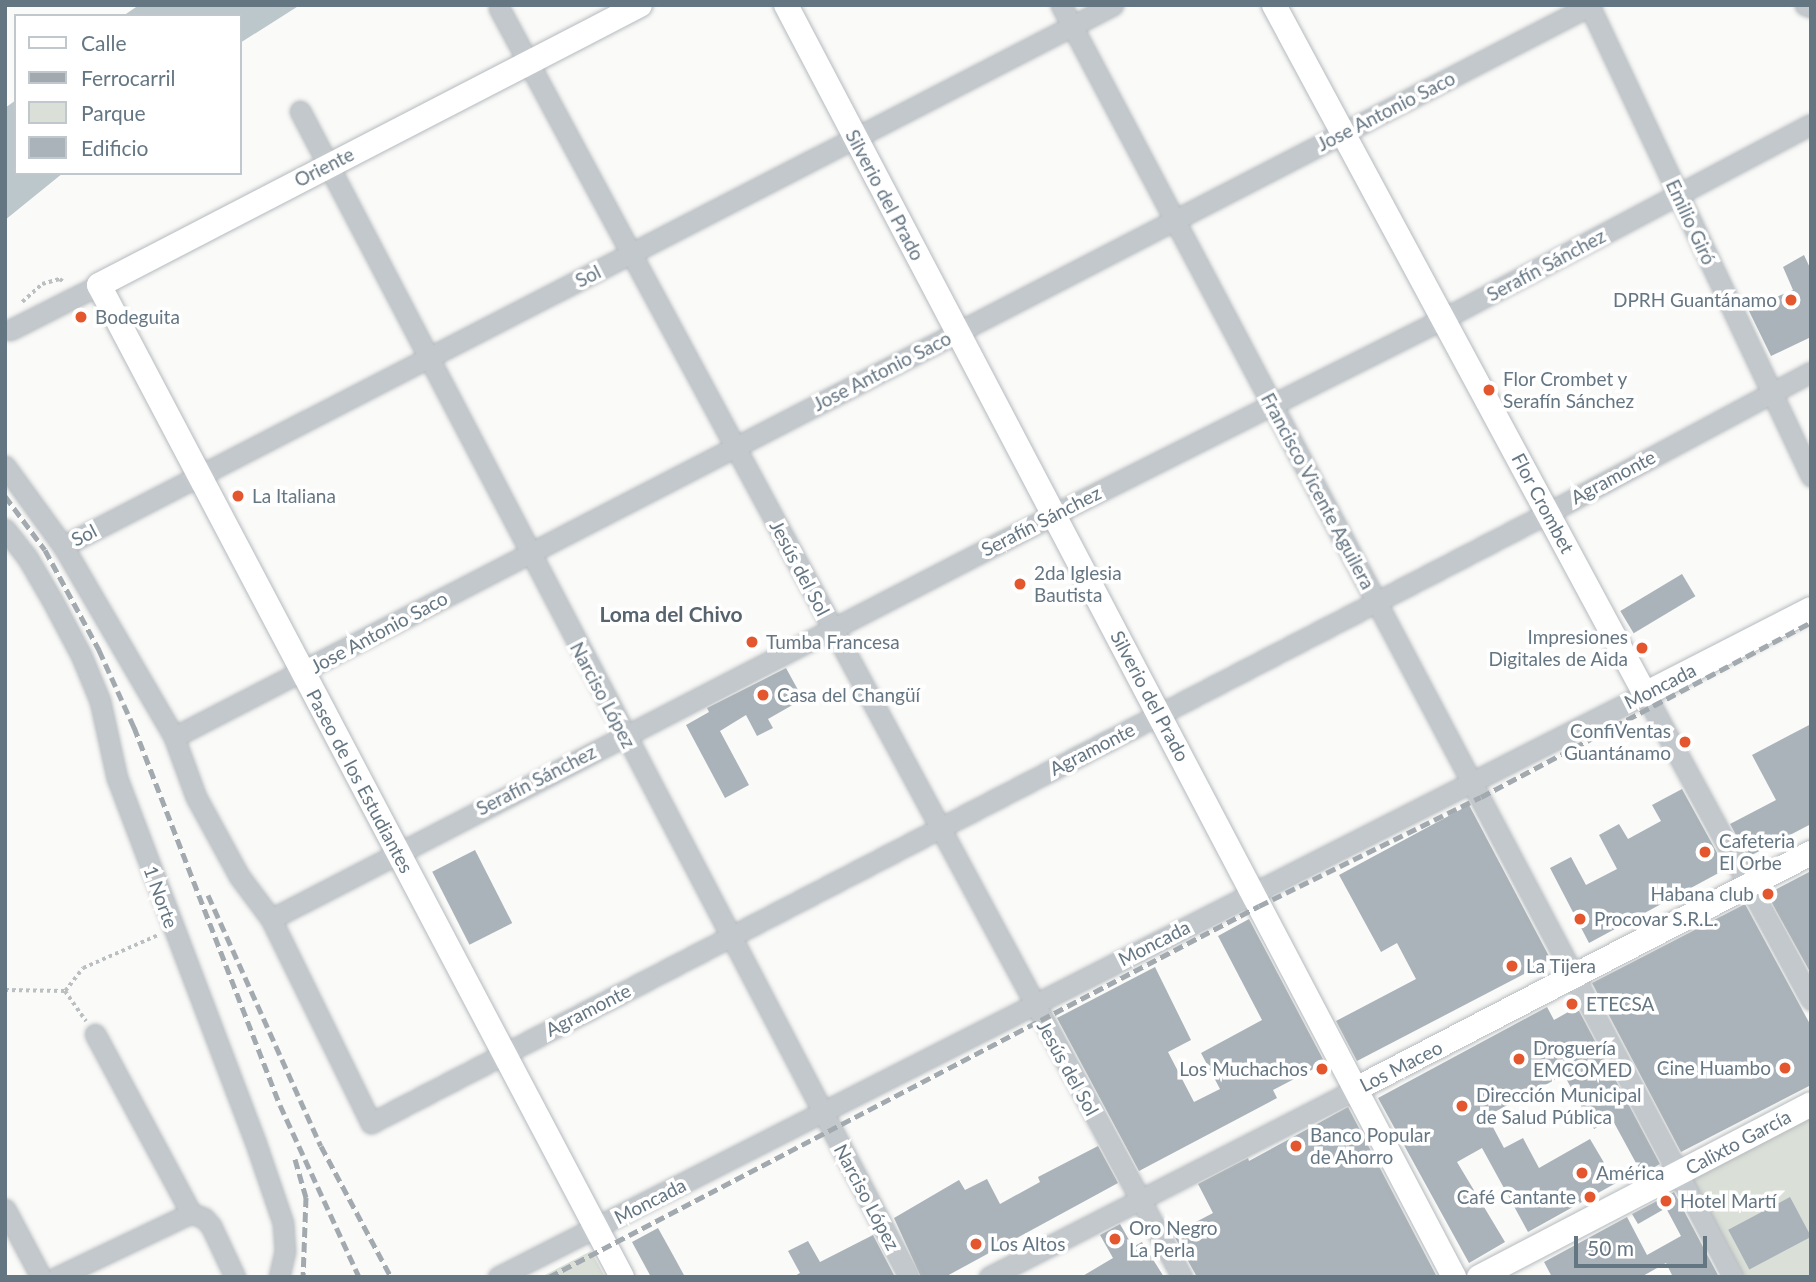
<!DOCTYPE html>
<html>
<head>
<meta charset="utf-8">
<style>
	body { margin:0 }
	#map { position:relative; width:1816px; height:1282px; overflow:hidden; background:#fafaf8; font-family:Lato,sans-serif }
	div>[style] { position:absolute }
	.green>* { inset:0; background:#dadfd7 }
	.water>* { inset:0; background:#bbc7cb }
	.building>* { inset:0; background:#aab3b9; transform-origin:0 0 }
	.path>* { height:3.5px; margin-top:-1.75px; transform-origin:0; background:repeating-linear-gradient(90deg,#bbbfc2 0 3.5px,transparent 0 7px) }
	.roads { filter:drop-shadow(0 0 2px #b5babe) drop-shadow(0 0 2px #b5babe) }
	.minor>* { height:19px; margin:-9.5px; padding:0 9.5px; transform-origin:9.5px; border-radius:9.5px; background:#c3c8cc }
	.major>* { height:24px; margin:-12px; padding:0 12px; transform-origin:12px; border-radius:12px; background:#fff }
	.rail>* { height:5px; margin-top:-2.5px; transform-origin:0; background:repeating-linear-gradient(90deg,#a2aab0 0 10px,transparent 0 15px) }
	.dots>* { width:19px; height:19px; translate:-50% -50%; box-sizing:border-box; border:4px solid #fff; border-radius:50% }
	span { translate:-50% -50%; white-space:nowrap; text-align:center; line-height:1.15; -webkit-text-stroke:7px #fff; paint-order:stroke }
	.street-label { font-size:19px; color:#657683 }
	.poi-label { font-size:19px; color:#657683 }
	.right { translate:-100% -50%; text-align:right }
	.left { translate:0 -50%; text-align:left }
	.neighbourhood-label { font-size:21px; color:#57646e; font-weight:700 }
	.frame { position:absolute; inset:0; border:7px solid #657683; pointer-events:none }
	.legend { position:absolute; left:14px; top:14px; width:228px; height:161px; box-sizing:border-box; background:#fff; border:2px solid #c1c8cd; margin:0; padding:9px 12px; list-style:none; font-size:21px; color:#657683 }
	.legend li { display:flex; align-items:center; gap:14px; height:35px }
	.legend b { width:35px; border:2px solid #c1c8cd }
	.scale { position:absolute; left:1574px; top:1236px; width:133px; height:32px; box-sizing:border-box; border:4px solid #657683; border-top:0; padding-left:9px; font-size:21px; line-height:24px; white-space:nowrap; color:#657683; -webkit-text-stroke:5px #fff; paint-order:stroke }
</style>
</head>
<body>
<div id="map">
	<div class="green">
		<div style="clip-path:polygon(1811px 1113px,1811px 1277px,1744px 1277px,1691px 1178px)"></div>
		<div style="clip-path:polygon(591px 1251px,605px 1277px,541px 1277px)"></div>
	</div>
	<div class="water">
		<div style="clip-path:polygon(139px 5px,300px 5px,240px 43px,240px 16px,123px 16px)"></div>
		<div style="clip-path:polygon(16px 100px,16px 173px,63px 173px,5px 220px,5px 108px)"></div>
	</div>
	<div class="building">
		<div style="clip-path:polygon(1804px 255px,1811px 270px,1811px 337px,1771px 356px,1748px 309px,1793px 290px,1783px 267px)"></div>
		<div style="left:1682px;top:574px;width:26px;height:72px;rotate:59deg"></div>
		<div style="clip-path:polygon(786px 668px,803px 699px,768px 719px,773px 728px,757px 736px,746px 715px,720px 731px,749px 785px,725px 798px,686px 725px,709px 712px,707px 708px)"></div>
		<div style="clip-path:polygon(1811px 724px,1811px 824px,1748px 857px,1730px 824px,1776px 800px,1752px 755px)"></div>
		<div style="clip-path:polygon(1682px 789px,1726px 869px,1589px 943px,1550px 868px,1571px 857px,1586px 885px,1617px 869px,1599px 835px,1619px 824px,1628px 839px,1661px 821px,1652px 805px)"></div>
		<div style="clip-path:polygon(1469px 805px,1551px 960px,1357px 1061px,1336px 1021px,1416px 979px,1397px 943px,1381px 952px,1339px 875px)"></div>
		<div style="left:475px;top:850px;width:82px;height:48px;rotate:63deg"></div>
		<div style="clip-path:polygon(1811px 871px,1811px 969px,1809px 970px,1767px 894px)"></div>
		<div style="clip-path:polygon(1745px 904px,1811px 1026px,1811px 1085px,1681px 1152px,1592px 983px)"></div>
		<div style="clip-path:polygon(1249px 919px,1325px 1063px,1273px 1090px,1277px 1098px,1139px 1171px,1057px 1018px,1155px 967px,1191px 1040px,1168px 1052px,1194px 1102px,1220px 1089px,1201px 1053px,1262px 1020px,1218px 936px)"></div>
		<div style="clip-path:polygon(1547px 1007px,1554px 1020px,1577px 1007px,1660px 1164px,1642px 1174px,1612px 1119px,1594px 1129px,1564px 1075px,1487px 1116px,1504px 1148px,1523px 1138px,1539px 1168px,1590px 1139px,1616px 1183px,1528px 1232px,1482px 1148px,1457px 1162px,1505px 1242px,1469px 1263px,1378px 1098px)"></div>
		<div style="clip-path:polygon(1348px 1107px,1437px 1277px,1197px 1277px,1173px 1234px,1213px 1213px,1198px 1184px,1248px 1158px,1249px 1161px)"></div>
		<div style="clip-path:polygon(1098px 1146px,1118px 1183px,945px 1277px,921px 1277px,894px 1218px,959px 1180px,965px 1190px,987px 1179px,1000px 1204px,1040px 1182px,1038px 1177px)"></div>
		<div style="clip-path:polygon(1674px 1192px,1719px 1277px,1673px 1277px,1666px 1263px,1641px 1277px,1552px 1277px,1544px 1262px,1627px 1217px,1647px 1255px,1681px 1236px,1666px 1208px,1638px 1224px,1632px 1214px)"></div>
		<div style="left:1790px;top:1197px;width:45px;height:70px;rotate:62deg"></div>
		<div style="clip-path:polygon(1120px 1224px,1133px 1247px,1142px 1242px,1164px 1277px,1081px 1277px,1113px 1258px,1100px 1235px)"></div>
		<div style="clip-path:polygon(658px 1228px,673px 1255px,685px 1277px,651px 1277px,632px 1242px)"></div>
		<div style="clip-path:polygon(873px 1235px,895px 1277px,793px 1277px,800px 1273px,788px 1251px,808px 1241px,820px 1262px)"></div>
	</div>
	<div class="path">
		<div style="left:22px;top:302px;width:27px;rotate:-42deg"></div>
		<div style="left:42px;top:284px;width:19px;rotate:-16deg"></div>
		<div style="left:60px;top:279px;width:6px;rotate:39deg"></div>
		<div style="left:5px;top:990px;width:60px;rotate:1deg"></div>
		<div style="left:65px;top:991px;width:29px;rotate:-52deg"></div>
		<div style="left:83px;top:968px;width:82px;rotate:-23.7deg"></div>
		<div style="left:65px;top:991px;width:37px;rotate:55deg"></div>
	</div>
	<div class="roads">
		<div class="minor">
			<div style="left:1061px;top:5px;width:1439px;rotate:62.15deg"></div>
			<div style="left:1589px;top:5px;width:521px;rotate:64.76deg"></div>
			<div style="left:1805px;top:5px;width:6px;rotate:18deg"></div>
			<div style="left:499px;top:8px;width:1441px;rotate:61.71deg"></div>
			<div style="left:300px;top:111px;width:1315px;rotate:62.42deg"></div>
			<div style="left:10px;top:330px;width:100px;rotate:-26.8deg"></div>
			<div style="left:5px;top:466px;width:99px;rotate:54.1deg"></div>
			<div style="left:63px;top:546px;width:221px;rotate:59.8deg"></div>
			<div style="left:174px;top:737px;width:64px;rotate:69.9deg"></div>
			<div style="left:196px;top:797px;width:90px;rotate:61.4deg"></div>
			<div style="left:239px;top:876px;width:54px;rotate:53.3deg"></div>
			<div style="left:271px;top:919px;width:227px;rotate:63.9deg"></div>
			<div style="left:371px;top:1123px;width:1326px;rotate:-27.4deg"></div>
			<div style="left:1548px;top:513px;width:298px;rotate:-28.2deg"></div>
			<div style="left:5px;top:529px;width:36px;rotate:52deg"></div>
			<div style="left:27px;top:557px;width:50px;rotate:59.8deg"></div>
			<div style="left:52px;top:600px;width:62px;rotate:62.2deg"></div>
			<div style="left:81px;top:655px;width:50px;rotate:67.6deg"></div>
			<div style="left:100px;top:701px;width:79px;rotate:77.6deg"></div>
			<div style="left:117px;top:778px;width:388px;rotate:69.2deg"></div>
			<div style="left:255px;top:1141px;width:87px;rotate:71.1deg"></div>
			<div style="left:283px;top:1223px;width:28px;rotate:86deg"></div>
			<div style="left:285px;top:1251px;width:27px;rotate:103deg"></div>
			<div style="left:63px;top:546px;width:1181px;rotate:-27.26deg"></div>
			<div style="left:174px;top:737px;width:1595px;rotate:-27.32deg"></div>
			<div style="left:271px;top:919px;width:882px;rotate:-27.32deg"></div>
			<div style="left:1055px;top:514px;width:434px;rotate:-26.7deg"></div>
			<div style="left:1443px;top:319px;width:416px;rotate:-27.9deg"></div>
			<div style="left:95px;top:1034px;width:203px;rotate:61.8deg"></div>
			<div style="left:5px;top:1209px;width:77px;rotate:62.1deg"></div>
			<div style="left:191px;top:1213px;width:14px;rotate:21deg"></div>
			<div style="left:204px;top:1218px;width:11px;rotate:49deg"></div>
			<div style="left:211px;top:1226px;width:56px;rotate:64.8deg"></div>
			<div style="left:57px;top:1277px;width:148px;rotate:-25.5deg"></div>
			<div style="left:498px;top:1277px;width:1287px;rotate:-26.94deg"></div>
			<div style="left:1645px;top:694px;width:348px;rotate:61.5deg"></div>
			<div style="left:989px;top:1277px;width:412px;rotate:-27.1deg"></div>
		</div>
		<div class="major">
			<div style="left:786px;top:5px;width:1437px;rotate:62.29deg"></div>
			<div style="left:1274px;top:5px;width:783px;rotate:61.7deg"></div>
			<div style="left:1645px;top:694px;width:186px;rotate:-27.1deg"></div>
			<div style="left:1356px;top:1089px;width:513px;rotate:-27.41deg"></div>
			<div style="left:622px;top:1277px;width:1121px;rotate:-117.8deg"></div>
			<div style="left:99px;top:285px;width:609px;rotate:-27.36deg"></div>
			<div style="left:1479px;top:1277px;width:374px;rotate:-27.5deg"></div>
		</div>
	</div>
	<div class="rail">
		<div style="left:5px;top:496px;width:67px;rotate:53.5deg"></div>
		<div style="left:45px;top:550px;width:114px;rotate:61.6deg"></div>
		<div style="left:99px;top:650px;width:85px;rotate:65.6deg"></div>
		<div style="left:134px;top:727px;width:405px;rotate:68.9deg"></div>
		<div style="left:280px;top:1105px;width:189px;rotate:65.3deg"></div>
		<div style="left:208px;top:895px;width:275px;rotate:65.8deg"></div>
		<div style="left:321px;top:1146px;width:149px;rotate:61.9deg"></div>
		<div style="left:295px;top:1159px;width:40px;rotate:74deg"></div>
		<div style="left:306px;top:1197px;width:80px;rotate:92.1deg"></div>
		<div style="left:549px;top:1277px;width:801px;rotate:-27.59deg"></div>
		<div style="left:1259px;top:906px;width:247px;rotate:-26.2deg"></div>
		<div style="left:1481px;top:797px;width:374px;rotate:-27.9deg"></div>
	</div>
	<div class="dots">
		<div style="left:1791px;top:300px;background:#e4572e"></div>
		<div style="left:81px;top:317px;background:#e4572e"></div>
		<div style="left:1489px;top:390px;background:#e4572e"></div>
		<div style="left:238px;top:496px;background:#e4572e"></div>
		<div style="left:1020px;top:584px;background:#e4572e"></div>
		<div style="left:752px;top:642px;background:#e4572e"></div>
		<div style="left:1642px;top:648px;background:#e4572e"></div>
		<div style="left:763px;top:695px;background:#e4572e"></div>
		<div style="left:1685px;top:742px;background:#e4572e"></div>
		<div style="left:1705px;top:852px;background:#e4572e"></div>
		<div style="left:1768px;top:894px;background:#e4572e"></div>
		<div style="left:1580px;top:919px;background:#e4572e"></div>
		<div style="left:1512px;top:966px;background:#e4572e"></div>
		<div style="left:1572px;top:1004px;background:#e4572e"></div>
		<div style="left:1519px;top:1059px;background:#e4572e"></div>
		<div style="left:1785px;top:1068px;background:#e4572e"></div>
		<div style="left:1322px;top:1069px;background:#e4572e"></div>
		<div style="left:1462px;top:1106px;background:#e4572e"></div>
		<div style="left:1296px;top:1146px;background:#e4572e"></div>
		<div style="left:1582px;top:1173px;background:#e4572e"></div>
		<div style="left:1590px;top:1197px;background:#e4572e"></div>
		<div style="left:1666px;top:1201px;background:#e4572e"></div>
		<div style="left:1115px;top:1239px;background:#e4572e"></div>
		<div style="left:976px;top:1244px;background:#e4572e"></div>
	</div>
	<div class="street-label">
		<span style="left:1386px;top:111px;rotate:-27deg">Jose Antonio Saco</span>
		<span style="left:324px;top:167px;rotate:-27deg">Oriente</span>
		<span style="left:885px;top:195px;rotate:62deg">Silverio del Prado</span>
		<span style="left:1691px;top:222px;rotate:65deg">Emilio Giró</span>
		<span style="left:1546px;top:265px;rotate:-28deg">Serafín Sánchez</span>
		<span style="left:588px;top:276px;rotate:-27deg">Sol</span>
		<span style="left:882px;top:371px;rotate:-27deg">Jose Antonio Saco</span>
		<span style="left:1613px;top:477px;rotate:-28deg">Agramonte</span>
		<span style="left:1318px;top:491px;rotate:62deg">Francisco Vicente Aguilera</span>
		<span style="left:1543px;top:503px;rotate:62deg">Flor Crombet</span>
		<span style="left:1041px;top:521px;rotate:-27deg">Serafín Sánchez</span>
		<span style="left:84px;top:535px;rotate:-27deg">Sol</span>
		<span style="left:800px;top:568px;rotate:62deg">Jesús del Sol</span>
		<span style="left:379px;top:632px;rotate:-28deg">Jose Antonio Saco</span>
		<span style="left:1660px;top:686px;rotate:-27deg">Moncada</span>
		<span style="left:603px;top:695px;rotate:62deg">Narciso López</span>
		<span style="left:1150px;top:696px;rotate:62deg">Silverio del Prado</span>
		<span style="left:1092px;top:749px;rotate:-27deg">Agramonte</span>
		<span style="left:536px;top:780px;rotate:-27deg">Serafín Sánchez</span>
		<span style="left:360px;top:781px;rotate:62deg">Paseo de los Estudiantes</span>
		<span style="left:161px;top:897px;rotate:70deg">1 Norte</span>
		<span style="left:1154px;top:943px;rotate:-27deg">Moncada</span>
		<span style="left:588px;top:1010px;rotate:-27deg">Agramonte</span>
		<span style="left:1401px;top:1066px;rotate:-27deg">Los Maceo</span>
		<span style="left:1068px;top:1068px;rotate:61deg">Jesús del Sol</span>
		<span style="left:1738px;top:1142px;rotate:-28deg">Calixto García</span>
		<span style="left:867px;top:1197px;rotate:62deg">Narciso López</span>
		<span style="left:650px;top:1201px;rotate:-27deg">Moncada</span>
	</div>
	<div class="poi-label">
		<span class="right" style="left:1777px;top:300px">DPRH Guantánamo</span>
		<span class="left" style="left:95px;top:317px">Bodeguita</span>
		<span class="left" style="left:1503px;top:390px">Flor Crombet y<br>Serafín Sánchez</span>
		<span class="left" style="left:252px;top:496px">La Italiana</span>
		<span class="left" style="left:1034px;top:584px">2da Iglesia<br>Bautista</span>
		<span class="right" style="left:1628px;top:648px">Impresiones<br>Digitales de Aida</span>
		<span class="left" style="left:766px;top:642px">Tumba Francesa</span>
		<span class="left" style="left:777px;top:695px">Casa del Changüí</span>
		<span class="right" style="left:1671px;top:742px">ConfiVentas<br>Guantánamo</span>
		<span class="left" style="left:1719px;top:852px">Cafeteria<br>El Orbe</span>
		<span class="right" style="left:1754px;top:894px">Habana club</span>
		<span class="left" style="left:1594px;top:919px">Procovar S.R.L.</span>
		<span class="left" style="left:1526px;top:966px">La Tijera</span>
		<span class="left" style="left:1586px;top:1004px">ETECSA</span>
		<span class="left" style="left:1533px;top:1059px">Droguería<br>EMCOMED</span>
		<span class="right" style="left:1771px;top:1068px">Cine Huambo</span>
		<span class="right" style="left:1308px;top:1069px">Los Muchachos</span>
		<span class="left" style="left:1476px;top:1106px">Dirección Municipal<br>de Salud Pública</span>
		<span class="left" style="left:1310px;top:1146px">Banco Popular<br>de Ahorro</span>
		<span class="left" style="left:1596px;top:1173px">América</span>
		<span class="right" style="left:1576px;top:1197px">Café Cantante</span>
		<span class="left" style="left:1680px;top:1201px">Hotel Martí</span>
		<span class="left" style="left:1129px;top:1239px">Oro Negro<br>La Perla</span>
		<span class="left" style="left:990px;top:1244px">Los Altos</span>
	</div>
	<div class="neighbourhood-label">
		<span style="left:671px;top:614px">Loma del Chivo</span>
	</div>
	<div class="frame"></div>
	<ul class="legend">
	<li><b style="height:9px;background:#fff"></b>Calle</li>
	<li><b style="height:9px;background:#a2aab0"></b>Ferrocarril</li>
	<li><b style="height:19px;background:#dadfd7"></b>Parque</li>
	<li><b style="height:19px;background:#aab3b9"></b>Edificio</li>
	</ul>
	<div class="scale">50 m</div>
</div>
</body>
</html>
